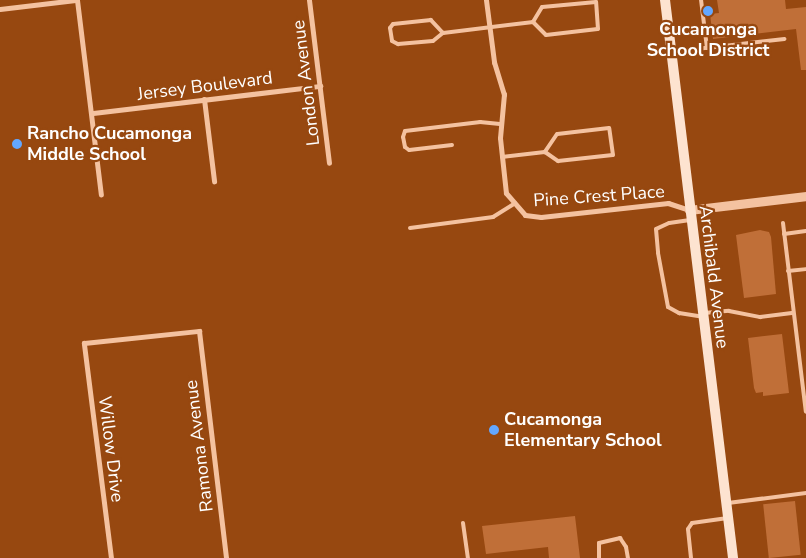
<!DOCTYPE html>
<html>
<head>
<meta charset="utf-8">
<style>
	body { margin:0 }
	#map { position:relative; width:806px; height:558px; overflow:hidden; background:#974810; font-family:"Nunito Sans",sans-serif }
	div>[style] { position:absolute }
	.building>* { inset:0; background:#c06f38; transform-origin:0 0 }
	.service>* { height:4px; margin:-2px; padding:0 2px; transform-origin:2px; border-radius:2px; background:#f4c2a0 }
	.minor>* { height:5px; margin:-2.5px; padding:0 2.5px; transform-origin:2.5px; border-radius:2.5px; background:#f4c2a0 }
	.tertiary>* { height:9px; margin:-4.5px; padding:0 4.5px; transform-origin:4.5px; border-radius:4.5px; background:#f4c2a0 }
	.secondary>* { height:10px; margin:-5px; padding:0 5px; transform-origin:5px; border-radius:5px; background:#fde3d0 }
	.dots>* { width:14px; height:14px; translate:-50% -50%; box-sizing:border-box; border:2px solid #974810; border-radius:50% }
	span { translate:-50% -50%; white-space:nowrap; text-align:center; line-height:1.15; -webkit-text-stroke:4.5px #974810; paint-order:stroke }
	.poi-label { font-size:18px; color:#fff; font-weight:700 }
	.left { translate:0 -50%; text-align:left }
	.street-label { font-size:18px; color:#fff }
</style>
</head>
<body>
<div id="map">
	<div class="building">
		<div style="clip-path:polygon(717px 0,785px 0,786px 9px,806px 7px,806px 70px,801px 70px,796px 29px,713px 39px,710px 14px,719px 13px)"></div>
		<div style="clip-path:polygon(760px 230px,769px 232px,771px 237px,776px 294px,744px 298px,736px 235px)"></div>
		<div style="clip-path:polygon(782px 334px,789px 393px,763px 396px,763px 392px,756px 393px,754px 388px,748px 338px)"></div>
		<div style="left:795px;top:501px;width:54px;height:32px;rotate:84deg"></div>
		<div style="clip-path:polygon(575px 516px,580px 558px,549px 558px,548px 547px,486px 554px,482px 526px)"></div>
	</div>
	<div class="service">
		<div style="left:443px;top:33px;width:18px;rotate:-133deg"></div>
		<div style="left:431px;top:20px;width:38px;rotate:174deg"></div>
		<div style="left:393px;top:24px;width:5px;rotate:127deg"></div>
		<div style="left:390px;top:28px;width:13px;rotate:81deg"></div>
		<div style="left:392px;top:41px;width:7px;rotate:27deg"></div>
		<div style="left:398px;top:44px;width:35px;rotate:-5deg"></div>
		<div style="left:433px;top:41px;width:13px;rotate:-39deg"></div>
		<div style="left:443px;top:33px;width:91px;rotate:-7deg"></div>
		<div style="left:533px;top:22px;width:18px;rotate:45deg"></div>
		<div style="left:546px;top:35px;width:52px;rotate:-6.6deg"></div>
		<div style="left:598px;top:29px;width:27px;rotate:-94deg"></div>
		<div style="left:596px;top:2px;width:54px;rotate:174.7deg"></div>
		<div style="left:542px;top:7px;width:17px;rotate:121deg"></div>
		<div style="left:707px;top:48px;width:78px;rotate:-6.7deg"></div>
		<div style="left:673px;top:52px;width:34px;rotate:-7deg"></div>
		<div style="left:707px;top:48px;width:48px;rotate:-97.1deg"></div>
		<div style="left:452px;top:145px;width:43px;rotate:173.4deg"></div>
		<div style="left:409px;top:150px;width:5px;rotate:-143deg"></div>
		<div style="left:405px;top:147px;width:10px;rotate:-101deg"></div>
		<div style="left:403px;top:137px;width:6px;rotate:-72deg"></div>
		<div style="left:405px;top:131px;width:76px;rotate:-6.8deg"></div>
		<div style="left:480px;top:122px;width:20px;rotate:6deg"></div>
		<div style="left:502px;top:157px;width:43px;rotate:-6.6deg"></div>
		<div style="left:545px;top:152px;width:16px;rotate:35deg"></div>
		<div style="left:558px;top:161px;width:55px;rotate:-6.2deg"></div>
		<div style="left:613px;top:155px;width:27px;rotate:-98deg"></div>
		<div style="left:609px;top:128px;width:52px;rotate:173.4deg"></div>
		<div style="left:557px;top:134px;width:22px;rotate:124deg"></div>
		<div style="left:690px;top:220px;width:21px;rotate:172deg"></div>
		<div style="left:669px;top:223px;width:14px;rotate:155deg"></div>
		<div style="left:656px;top:229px;width:24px;rotate:85deg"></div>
		<div style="left:658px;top:253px;width:55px;rotate:79.5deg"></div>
		<div style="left:668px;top:307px;width:13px;rotate:29deg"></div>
		<div style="left:679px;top:313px;width:24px;rotate:9deg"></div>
		<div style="left:783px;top:223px;width:190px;rotate:83.1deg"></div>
		<div style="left:410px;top:228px;width:84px;rotate:-7.5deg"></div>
		<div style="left:493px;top:217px;width:26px;rotate:-32deg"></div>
		<div style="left:784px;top:234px;width:22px;rotate:-8deg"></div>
		<div style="left:788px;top:271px;width:18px;rotate:-6deg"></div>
		<div style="left:704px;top:313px;width:25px;rotate:-5deg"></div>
		<div style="left:729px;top:311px;width:32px;rotate:11deg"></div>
		<div style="left:760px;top:317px;width:32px;rotate:-7deg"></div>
		<div style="left:728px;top:503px;width:79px;rotate:-7.3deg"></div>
		<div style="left:463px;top:523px;width:35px;rotate:82deg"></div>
		<div style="left:599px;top:558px;width:15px;rotate:-90deg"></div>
		<div style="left:599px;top:543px;width:22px;rotate:-13deg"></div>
		<div style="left:620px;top:538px;width:11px;rotate:56deg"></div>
		<div style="left:626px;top:547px;width:11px;rotate:80deg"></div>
		<div style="left:691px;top:558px;width:29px;rotate:-96deg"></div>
		<div style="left:688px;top:529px;width:7px;rotate:-56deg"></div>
		<div style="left:692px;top:523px;width:36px;rotate:-8deg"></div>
	</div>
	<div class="minor">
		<div style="left:77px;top:0;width:196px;rotate:83deg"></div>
		<div style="left:309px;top:0;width:164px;rotate:83deg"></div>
		<div style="left:486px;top:0;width:63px;rotate:82.6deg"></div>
		<div style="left:494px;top:62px;width:34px;rotate:73deg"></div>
		<div style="left:504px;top:94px;width:44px;rotate:95.2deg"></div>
		<div style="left:500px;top:138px;width:55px;rotate:83.8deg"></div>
		<div style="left:506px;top:193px;width:29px;rotate:49deg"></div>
		<div style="left:525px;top:215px;width:16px;rotate:7deg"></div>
		<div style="left:541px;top:217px;width:128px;rotate:-6.3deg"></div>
		<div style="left:668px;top:203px;width:22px;rotate:18deg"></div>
		<div style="left:0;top:9px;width:76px;rotate:-6.8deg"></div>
		<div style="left:204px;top:99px;width:83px;rotate:83deg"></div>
		<div style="left:93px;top:113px;width:229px;rotate:-6.8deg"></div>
		<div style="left:111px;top:558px;width:217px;rotate:-97.2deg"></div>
		<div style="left:84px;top:343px;width:116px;rotate:-6deg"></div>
		<div style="left:199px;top:331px;width:229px;rotate:83.2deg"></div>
	</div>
	<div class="tertiary">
		<div style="left:689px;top:210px;width:118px;rotate:-6.8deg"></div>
	</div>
	<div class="secondary">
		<div style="left:665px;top:0;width:562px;rotate:83.05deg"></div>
	</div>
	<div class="dots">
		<div style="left:708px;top:11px;background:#63a7ff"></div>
		<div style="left:17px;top:144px;background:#63a7ff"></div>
		<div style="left:494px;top:430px;background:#63a7ff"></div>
	</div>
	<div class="poi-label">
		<span style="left:708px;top:40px">Cucamonga<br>School District</span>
		<span class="left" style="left:27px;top:144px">Rancho Cucamonga<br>Middle School</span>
		<span class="left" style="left:504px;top:430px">Cucamonga<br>Elementary School</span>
	</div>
	<div class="street-label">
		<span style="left:306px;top:83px;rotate:-97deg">London Avenue</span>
		<span style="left:205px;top:86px;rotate:-7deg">Jersey Boulevard</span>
		<span style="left:599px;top:196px;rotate:-4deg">Pine Crest Place</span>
		<span style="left:714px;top:277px;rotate:83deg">Archibald Avenue</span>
		<span style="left:199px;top:446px;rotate:-97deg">Ramona Avenue</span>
		<span style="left:111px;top:449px;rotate:83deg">Willow Drive</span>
	</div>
</div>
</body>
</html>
